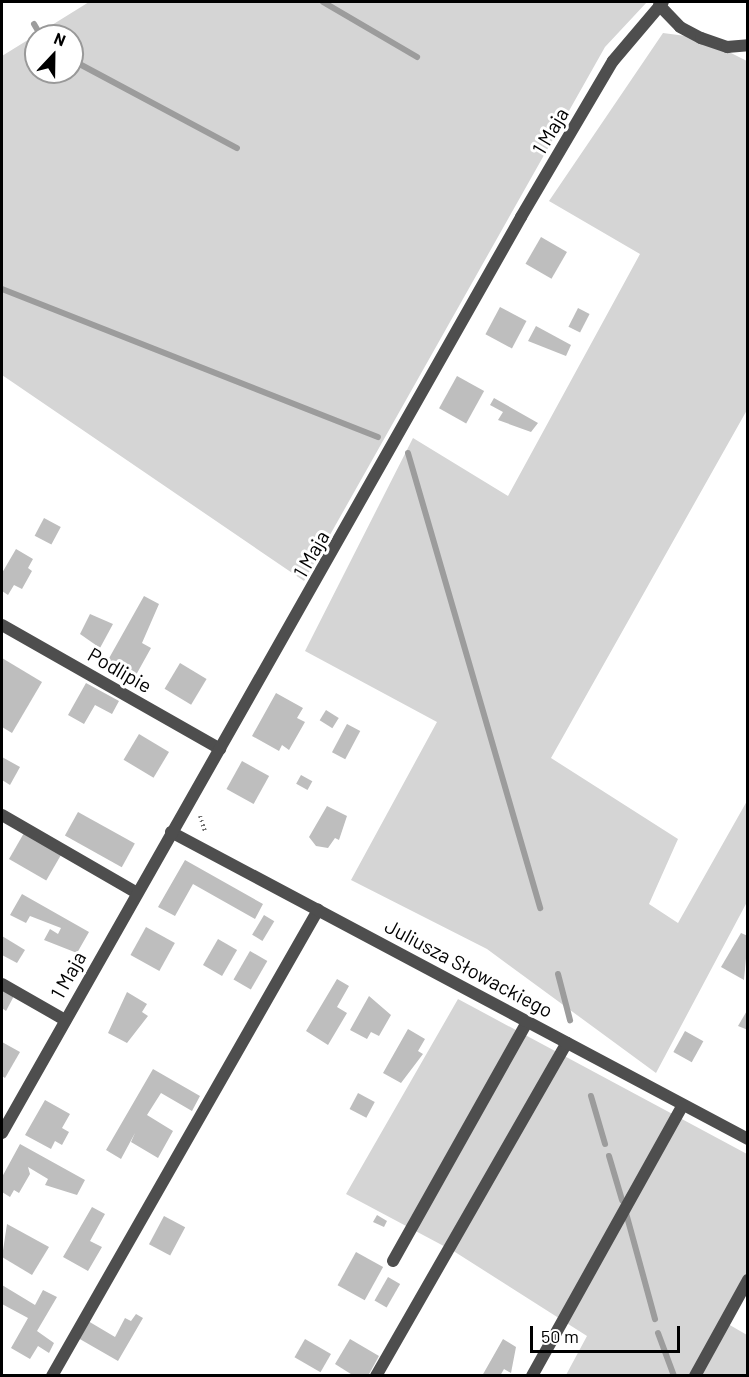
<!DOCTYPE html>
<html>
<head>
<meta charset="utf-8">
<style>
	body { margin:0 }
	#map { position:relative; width:749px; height:1377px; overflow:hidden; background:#fff; font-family:Barlow,sans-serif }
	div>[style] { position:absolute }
	.green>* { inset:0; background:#d5d5d5 }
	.stream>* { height:6px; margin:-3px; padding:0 3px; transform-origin:3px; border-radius:3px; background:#9c9c9c }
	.building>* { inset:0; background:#bebebe; transform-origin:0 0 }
	.path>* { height:4px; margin-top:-2px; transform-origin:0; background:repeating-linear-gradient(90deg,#707070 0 1.5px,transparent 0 4.5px) }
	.lane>* { height:12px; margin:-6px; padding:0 6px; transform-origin:6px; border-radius:6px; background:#4e4e4e }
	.street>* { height:12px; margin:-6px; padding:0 6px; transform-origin:6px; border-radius:6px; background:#4e4e4e }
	span { translate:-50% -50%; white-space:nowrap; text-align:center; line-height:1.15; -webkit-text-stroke:6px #fff; paint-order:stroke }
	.street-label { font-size:20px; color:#000 }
	.frame { position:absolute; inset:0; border:3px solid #000; pointer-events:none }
	.north { position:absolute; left:24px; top:24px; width:60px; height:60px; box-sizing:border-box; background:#fff; border:2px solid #999; border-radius:50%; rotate:22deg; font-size:16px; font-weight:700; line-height:24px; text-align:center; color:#000 }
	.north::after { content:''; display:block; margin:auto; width:21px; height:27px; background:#000; clip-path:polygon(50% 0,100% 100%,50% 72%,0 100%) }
	.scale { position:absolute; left:530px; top:1326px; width:150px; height:27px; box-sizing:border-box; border:3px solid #000; border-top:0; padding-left:8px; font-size:18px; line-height:21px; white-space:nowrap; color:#000; -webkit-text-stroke:4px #fff; paint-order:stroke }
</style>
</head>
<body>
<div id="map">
	<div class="green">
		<div style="clip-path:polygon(evenodd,89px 2px,647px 2px,605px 47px,304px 581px,2px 375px,2px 56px,89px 2px,36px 36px,72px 36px,72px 72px,36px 72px,36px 36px)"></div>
		<div style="clip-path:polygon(663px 33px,701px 38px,747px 61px,747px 410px,551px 758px,678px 839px,649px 904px,678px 923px,747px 801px,747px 902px,656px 1073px,487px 949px,351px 880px,437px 722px,305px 651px,413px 438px,508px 496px,640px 254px,549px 201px)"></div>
		<div style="clip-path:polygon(458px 999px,747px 1154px,747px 1287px,728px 1324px,747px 1335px,747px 1375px,566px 1375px,587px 1336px,455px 1252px,346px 1194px)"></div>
	</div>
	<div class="stream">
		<div style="left:323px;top:2px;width:109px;rotate:30.3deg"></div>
		<div style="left:34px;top:24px;width:14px;rotate:60deg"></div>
		<div style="left:72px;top:60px;width:187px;rotate:28.1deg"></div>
		<div style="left:2px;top:289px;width:404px;rotate:21.5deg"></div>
		<div style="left:408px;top:453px;width:474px;rotate:73.8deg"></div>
		<div style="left:558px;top:974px;width:48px;rotate:75.4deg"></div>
		<div style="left:591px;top:1096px;width:50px;rotate:73.7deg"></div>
		<div style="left:609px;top:1156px;width:46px;rotate:73.5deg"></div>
		<div style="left:626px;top:1213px;width:110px;rotate:74.7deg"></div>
		<div style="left:658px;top:1333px;width:46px;rotate:69.6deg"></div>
	</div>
	<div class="building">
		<div style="left:541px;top:237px;width:30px;height:31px;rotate:30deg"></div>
		<div style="left:500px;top:307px;width:30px;height:31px;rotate:28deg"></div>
		<div style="left:578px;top:308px;width:13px;height:21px;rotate:27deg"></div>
		<div style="clip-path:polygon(536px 326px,571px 345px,566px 356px,528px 341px)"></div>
		<div style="left:457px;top:376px;width:31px;height:37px;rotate:29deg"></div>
		<div style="clip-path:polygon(494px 398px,538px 423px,531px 432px,498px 420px,503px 412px,490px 405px)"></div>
		<div style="left:44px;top:518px;width:19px;height:20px;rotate:28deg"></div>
		<div style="clip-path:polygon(16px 549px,33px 559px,28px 568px,32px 571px,22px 589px,14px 585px,8px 595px,2px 591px,2px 573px)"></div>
		<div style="clip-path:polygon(144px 596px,159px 604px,142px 643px,151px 648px,136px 675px,108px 660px)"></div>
		<div style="clip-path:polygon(90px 614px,113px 624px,100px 648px,80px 634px)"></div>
		<div style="clip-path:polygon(2px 658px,42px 682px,12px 733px,2px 727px)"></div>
		<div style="left:180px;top:663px;width:31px;height:30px;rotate:31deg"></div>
		<div style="clip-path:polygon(86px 683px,119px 701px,112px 714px,95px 705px,84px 724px,68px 715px)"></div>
		<div style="clip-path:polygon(276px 693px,303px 708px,297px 718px,305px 722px,289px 750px,282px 745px,279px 751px,252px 736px)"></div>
		<div style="left:326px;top:710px;width:15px;height:12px;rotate:32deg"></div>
		<div style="left:347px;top:724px;width:15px;height:32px;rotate:28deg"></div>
		<div style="left:139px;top:734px;width:35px;height:30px;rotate:31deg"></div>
		<div style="clip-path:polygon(2px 757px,20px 767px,10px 785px,2px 780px)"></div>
		<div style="left:242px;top:761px;width:31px;height:32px;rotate:29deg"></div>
		<div style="left:301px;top:775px;width:13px;height:10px;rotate:29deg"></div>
		<div style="clip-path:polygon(327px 806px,347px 816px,339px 840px,335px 838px,328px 848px,316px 846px,309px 837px)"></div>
		<div style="left:78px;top:812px;width:65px;height:27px;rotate:29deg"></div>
		<div style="left:24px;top:833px;width:43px;height:30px;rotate:30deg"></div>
		<div style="clip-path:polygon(185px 860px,263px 904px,255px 919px,193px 884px,175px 916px,158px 907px)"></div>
		<div style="clip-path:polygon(22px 894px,89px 932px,77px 953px,44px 940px,50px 929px,58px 934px,61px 928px,30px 916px,26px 923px,10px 915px)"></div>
		<div style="left:264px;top:915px;width:12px;height:23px;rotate:31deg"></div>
		<div style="left:146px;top:927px;width:33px;height:32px;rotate:29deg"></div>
		<div style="clip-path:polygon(741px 933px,748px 936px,744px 980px,721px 967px)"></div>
		<div style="clip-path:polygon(2px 936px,25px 950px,17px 963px,2px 955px)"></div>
		<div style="left:218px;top:939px;width:22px;height:30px;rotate:30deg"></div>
		<div style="left:250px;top:951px;width:20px;height:33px;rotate:30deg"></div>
		<div style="clip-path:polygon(337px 979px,349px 986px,337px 1007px,347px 1013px,328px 1045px,306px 1031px)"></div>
		<div style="clip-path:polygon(2px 989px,14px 996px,6px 1011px,2px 1008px)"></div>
		<div style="clip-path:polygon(127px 992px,147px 1004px,142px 1012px,148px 1016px,127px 1043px,108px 1033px)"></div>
		<div style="clip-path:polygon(369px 996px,391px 1015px,379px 1036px,371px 1032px,367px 1039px,350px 1030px)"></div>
		<div style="clip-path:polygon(748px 1009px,748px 1030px,738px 1026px)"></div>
		<div style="clip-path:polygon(408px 1029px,425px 1039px,418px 1051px,423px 1054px,401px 1083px,383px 1073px)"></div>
		<div style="left:685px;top:1031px;width:21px;height:24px;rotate:29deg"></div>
		<div style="clip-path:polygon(2px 1042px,20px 1052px,5px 1078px,2px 1076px)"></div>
		<div style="clip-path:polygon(153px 1069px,200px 1096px,192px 1111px,161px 1093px,147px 1115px,173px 1131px,158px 1158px,131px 1142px,135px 1133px,121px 1159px,106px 1150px)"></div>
		<div style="left:358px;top:1093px;width:19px;height:18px;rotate:28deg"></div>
		<div style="clip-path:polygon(45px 1100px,70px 1114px,62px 1128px,69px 1132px,62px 1145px,55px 1141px,51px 1149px,25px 1135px)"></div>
		<div style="clip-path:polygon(20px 1144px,85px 1180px,77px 1195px,45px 1185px,48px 1179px,28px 1167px,30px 1174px,19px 1193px,14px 1190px,10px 1197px,2px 1192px,2px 1177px)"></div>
		<div style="clip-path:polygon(92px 1207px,105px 1214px,90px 1241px,102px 1247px,88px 1271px,63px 1257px)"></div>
		<div style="clip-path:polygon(377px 1215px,387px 1221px,384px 1227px,373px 1222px)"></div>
		<div style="left:164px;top:1216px;width:24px;height:32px;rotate:28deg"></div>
		<div style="clip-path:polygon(7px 1224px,49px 1247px,32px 1275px,2px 1257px)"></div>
		<div style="left:356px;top:1252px;width:31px;height:38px;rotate:29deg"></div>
		<div style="left:388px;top:1277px;width:14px;height:27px;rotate:30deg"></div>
		<div style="clip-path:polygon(2px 1285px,35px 1305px,43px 1290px,57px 1297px,37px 1331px,54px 1343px,49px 1353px,38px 1346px,30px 1359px,11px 1348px,28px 1318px,2px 1304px)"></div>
		<div style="clip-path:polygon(136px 1314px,143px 1318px,118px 1361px,78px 1338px,88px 1321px,115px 1337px,125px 1318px,131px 1321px)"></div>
		<div style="left:305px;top:1339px;width:30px;height:21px;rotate:30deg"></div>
		<div style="clip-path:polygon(350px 1339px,379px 1356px,368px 1376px,354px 1376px,335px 1364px)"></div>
		<div style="clip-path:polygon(503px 1339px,516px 1347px,511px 1373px,504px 1369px,500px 1376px,482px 1376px)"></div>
	</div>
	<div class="path">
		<div style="left:200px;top:816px;width:16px;rotate:72deg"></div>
	</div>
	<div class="lane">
		<div style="left:659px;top:5px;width:30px;rotate:46deg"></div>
		<div style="left:680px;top:27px;width:24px;rotate:28deg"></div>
		<div style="left:701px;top:38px;width:28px;rotate:19deg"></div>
		<div style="left:727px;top:47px;width:21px;rotate:-5deg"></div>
		<div style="left:2px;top:815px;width:156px;rotate:30deg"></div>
		<div style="left:2px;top:984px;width:73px;rotate:29.7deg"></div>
		<div style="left:393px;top:1261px;width:274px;rotate:-60.7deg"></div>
		<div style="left:52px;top:1376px;width:537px;rotate:-60.28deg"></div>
		<div style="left:376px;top:1376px;width:384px;rotate:-60.2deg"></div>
		<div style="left:532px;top:1376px;width:310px;rotate:-60.9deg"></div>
		<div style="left:695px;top:1376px;width:110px;rotate:-61.1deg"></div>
	</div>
	<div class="street">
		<div style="left:2px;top:625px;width:251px;rotate:29.6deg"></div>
		<div style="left:171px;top:832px;width:654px;rotate:28.02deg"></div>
		<div style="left:2px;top:1133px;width:1053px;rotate:-60.46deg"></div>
		<div style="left:521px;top:217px;width:181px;rotate:-59.5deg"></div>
		<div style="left:613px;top:61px;width:77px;rotate:-49.7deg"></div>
	</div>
	<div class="street-label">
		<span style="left:550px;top:131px;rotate:-59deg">1 Maja</span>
		<span style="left:311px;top:554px;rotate:-60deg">1 Maja</span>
		<span style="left:120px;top:670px;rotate:30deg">Podlipie</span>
		<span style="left:469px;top:968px;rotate:28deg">Juliusza Słowackiego</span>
		<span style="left:68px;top:975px;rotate:-61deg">1 Maja</span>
	</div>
	<div class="frame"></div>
	<div class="north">N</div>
	<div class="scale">50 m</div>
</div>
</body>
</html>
